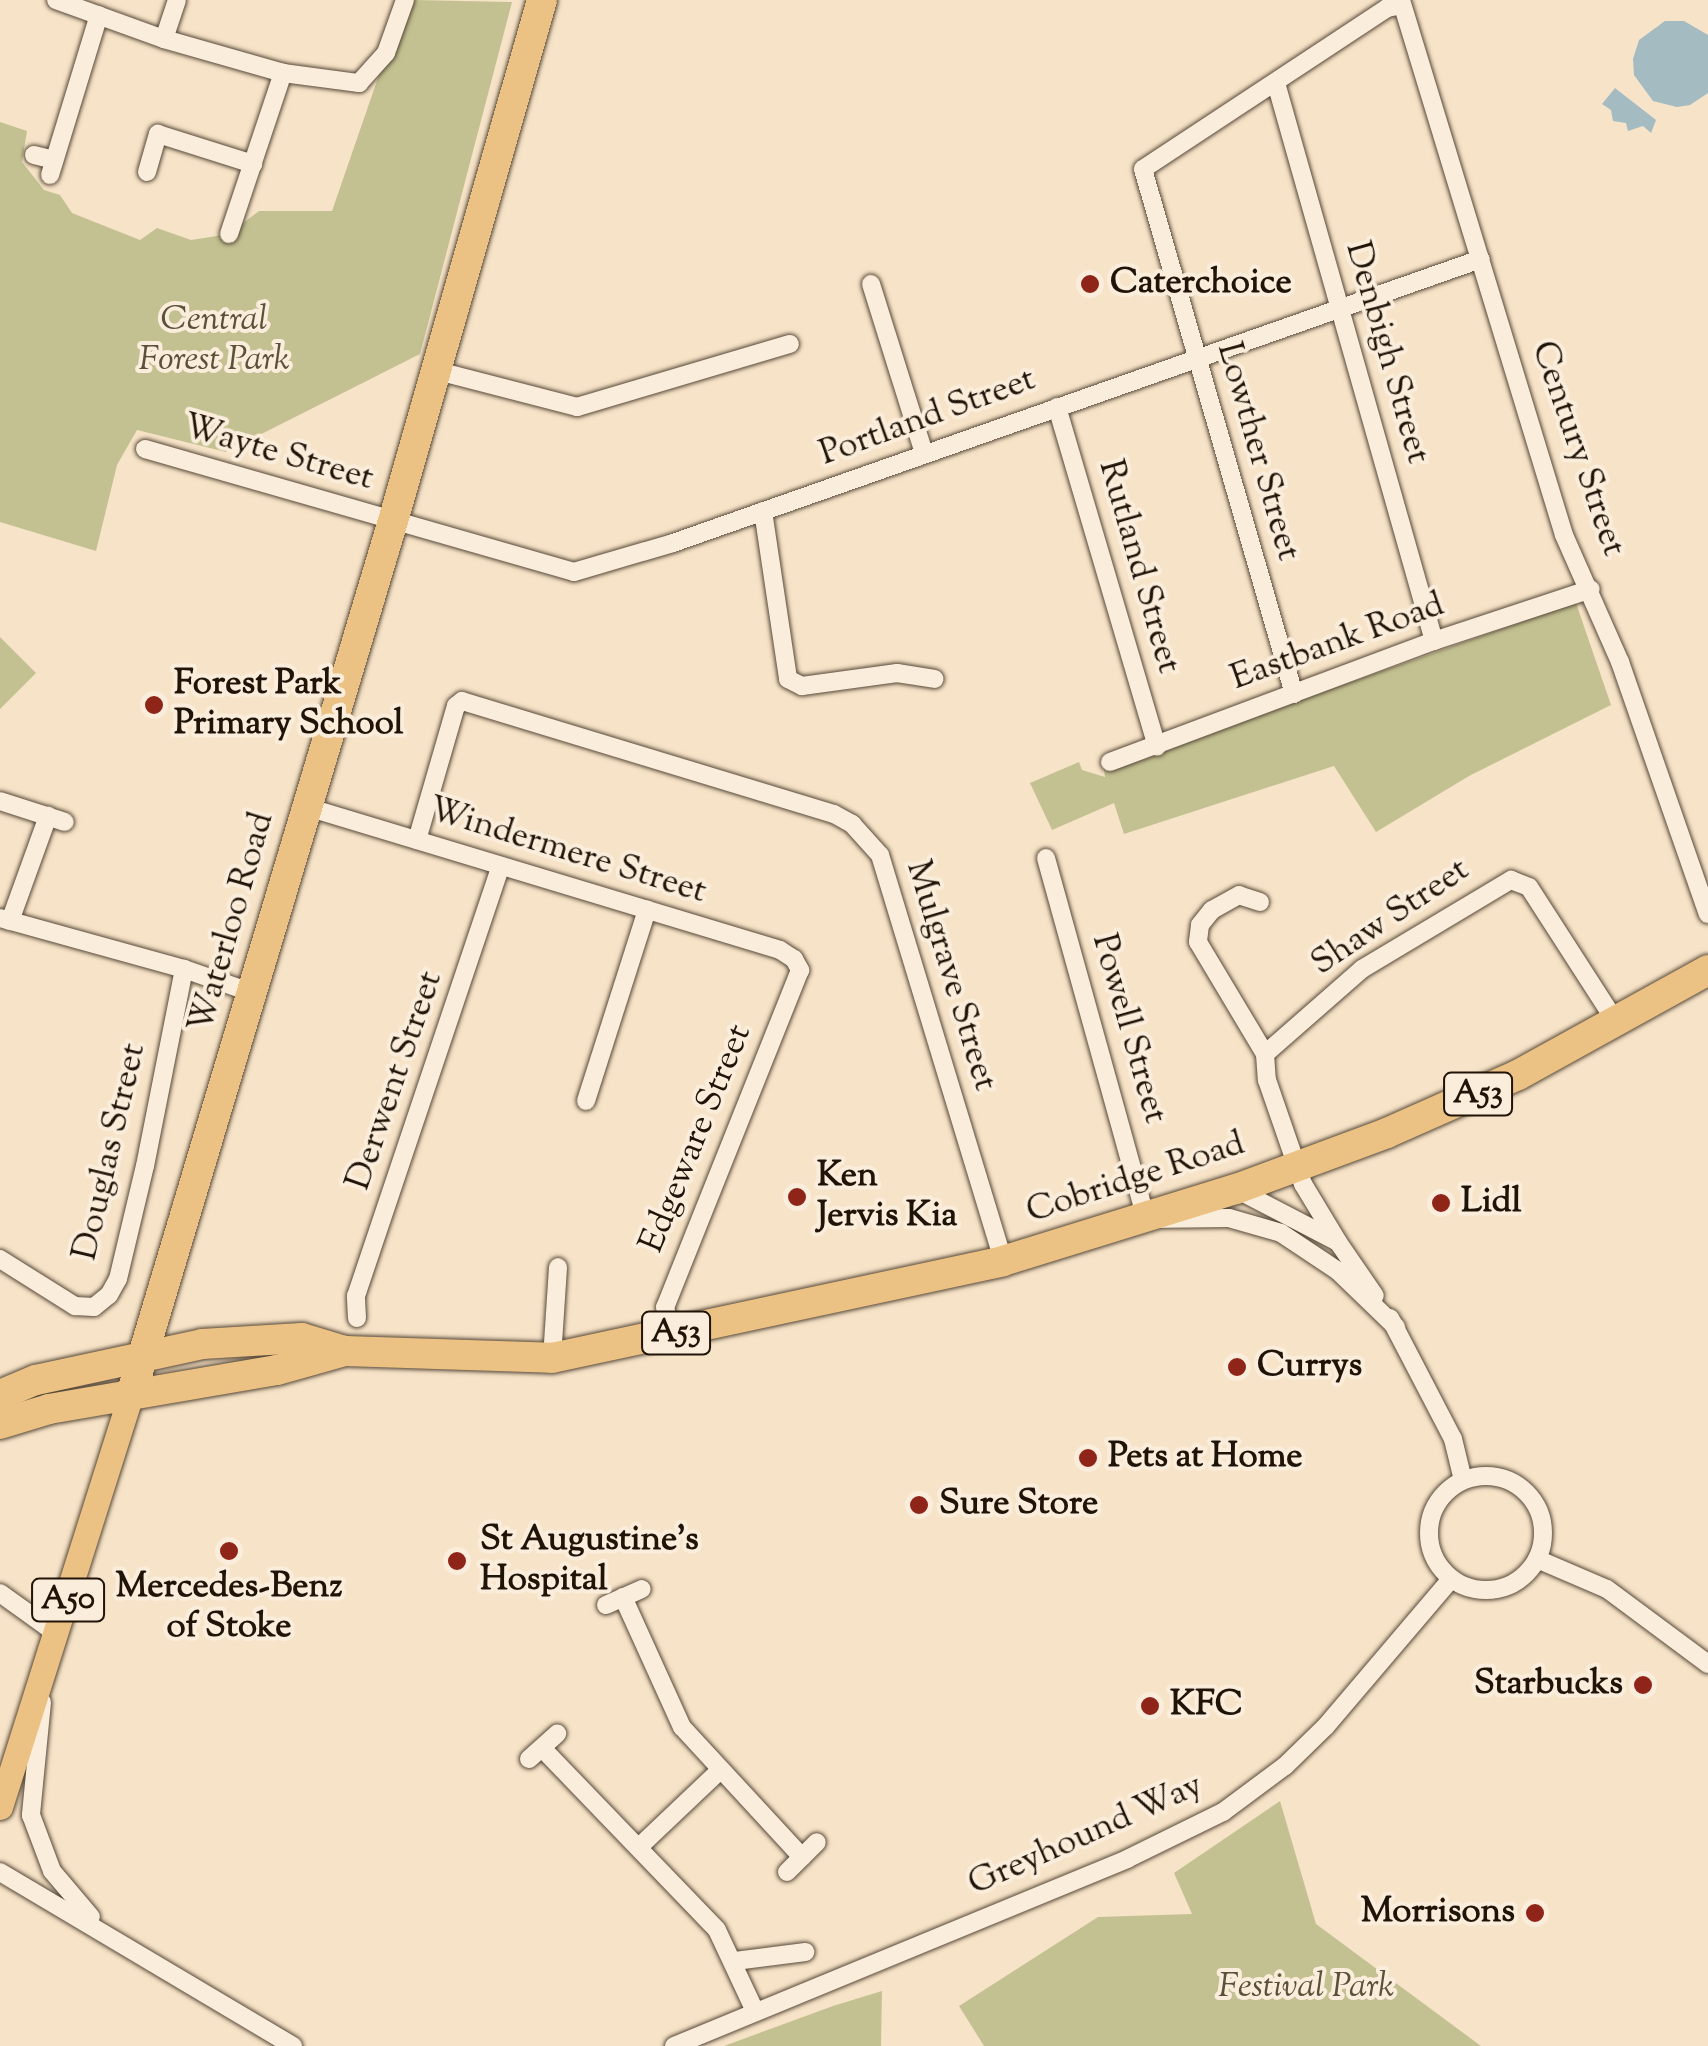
<!DOCTYPE html>
<html>
<head>
<meta charset="utf-8">
<style>
	body { margin:0 }
	#map { position:relative; width:1708px; height:2046px; overflow:hidden; background:#f7e3c7; font-family:"Sorts Mill Goudy",serif }
	div>[style] { position:absolute }
	.green>* { inset:0; background:#c3c191 }
	.water>* { inset:0; background:#a4bbc2 }
	.roads { filter:drop-shadow(0 0 2px #564838) drop-shadow(0 0 2px #564838) }
	.street>* { height:18px; margin:-9px; padding:0 9px; transform-origin:9px; border-radius:9px; background:#faeddb }
	.street>.ring { margin:-9px; padding:0; box-sizing:content-box; background:none; border:18px solid #faeddb; border-radius:50% }
	.primary>* { height:25px; margin:-12.5px; padding:0 12.5px; transform-origin:12.5px; border-radius:12.5px; background:#ecc284 }
	.highway>* { height:30px; margin:-15px; padding:0 15px; transform-origin:15px; border-radius:15px; background:#ecc284 }
	.dots>* { width:28px; height:28px; translate:-50% -50%; box-sizing:border-box; border:5px solid #faeddb; border-radius:50% }
	span { translate:-50% -50%; white-space:nowrap; text-align:center; line-height:1.15; -webkit-text-stroke:8px #faeddb; paint-order:stroke }
	.shield-label span { padding:2px 8px; background:#faeddb; border:2px solid; border-radius:8px; -webkit-text-stroke-width:0 }
	.shield-label { font-size:32px; color:#201408; font-weight:700 }
	.poi-label { font-size:35px; color:#201408; font-weight:700 }
	.left { translate:0 -50%; text-align:left }
	.right { translate:-100% -50%; text-align:right }
	.park-label { font-size:35px; color:#595138; font-style:italic }
	.street-label { font-size:35px; color:#201408 }
</style>
</head>
<body>
<div id="map">
	<div class="green">
		<div style="clip-path:polygon(415px 0,512px 2px,420px 354px,226px 452px,137px 430px,117px 465px,96px 551px,0 522px,0 122px,27px 131px,22px 162px,44px 190px,60px 195px,72px 213px,140px 240px,157px 228px,191px 240px,229px 234px,259px 211px,332px 211px,399px 17px)"></div>
		<div style="clip-path:polygon(1576px 603px,1611px 705px,1469px 776px,1376px 832px,1334px 766px,1124px 834px,1114px 803px,1052px 830px,1030px 783px,1079px 762px,1082px 770px,1105px 777px,1104px 769px)"></div>
		<div style="clip-path:polygon(0 637px,36px 673px,0 709px)"></div>
		<div style="clip-path:polygon(1280px 1801px,1316px 1924px,1481px 2046px,984px 2046px,959px 2006px,1098px 1917px,1192px 1914px,1174px 1873px)"></div>
		<div style="clip-path:polygon(882px 1991px,881px 2046px,724px 2046px,833px 2006px)"></div>
	</div>
	<div class="water">
		<div style="clip-path:polygon(1665px 21px,1684px 21px,1708px 35px,1708px 93px,1690px 105px,1677px 107px,1653px 101px,1634px 75px,1633px 59px,1639px 40px)"></div>
		<div style="clip-path:polygon(1615px 88px,1656px 120px,1651px 133px,1643px 126px,1628px 131px,1626px 123px,1613px 121px,1611px 110px,1602px 104px)"></div>
	</div>
	<div class="roads">
		<div class="street">
			<div style="left:56px;top:0;width:115px;rotate:19.9deg"></div>
			<div style="left:164px;top:39px;width:124px;rotate:15.9deg"></div>
			<div style="left:283px;top:73px;width:77px;rotate:7.5deg"></div>
			<div style="left:359px;top:83px;width:40px;rotate:-48deg"></div>
			<div style="left:386px;top:53px;width:56px;rotate:-70.3deg"></div>
			<div style="left:1401px;top:0;width:559px;rotate:73.06deg"></div>
			<div style="left:1564px;top:535px;width:139px;rotate:66.2deg"></div>
			<div style="left:1620px;top:662px;width:267px;rotate:70.8deg"></div>
			<div style="left:164px;top:39px;width:41px;rotate:-71.6deg"></div>
			<div style="left:1276px;top:83px;width:580px;rotate:74.19deg"></div>
			<div style="left:34px;top:155px;width:21px;rotate:14deg"></div>
			<div style="left:147px;top:172px;width:40px;rotate:-74deg"></div>
			<div style="left:158px;top:134px;width:100px;rotate:17.5deg"></div>
			<div style="left:50px;top:175px;width:167px;rotate:-73deg"></div>
			<div style="left:229px;top:234px;width:170px;rotate:-71.5deg"></div>
			<div style="left:871px;top:284px;width:177px;rotate:72.6deg"></div>
			<div style="left:434px;top:370px;width:148px;rotate:14.5deg"></div>
			<div style="left:577px;top:407px;width:222px;rotate:-16.5deg"></div>
			<div style="left:1057px;top:407px;width:354px;rotate:73.6deg"></div>
			<div style="left:145px;top:449px;width:446px;rotate:16deg"></div>
			<div style="left:574px;top:572px;width:103px;rotate:-16.3deg"></div>
			<div style="left:673px;top:543px;width:856px;rotate:-19.37deg"></div>
			<div style="left:763px;top:511px;width:170px;rotate:81.5deg"></div>
			<div style="left:788px;top:679px;width:16px;rotate:27deg"></div>
			<div style="left:802px;top:686px;width:96px;rotate:-7.8deg"></div>
			<div style="left:897px;top:673px;width:38px;rotate:9deg"></div>
			<div style="left:1294px;top:694px;width:546px;rotate:-106.05deg"></div>
			<div style="left:1143px;top:169px;width:292px;rotate:-33.4deg"></div>
			<div style="left:1387px;top:8px;width:15px;rotate:-11deg"></div>
			<div style="left:1110px;top:762px;width:346px;rotate:-20.5deg"></div>
			<div style="left:1434px;top:641px;width:165px;rotate:-18.3deg"></div>
			<div style="left:0;top:801px;width:68px;rotate:17.9deg"></div>
			<div style="left:307px;top:807px;width:494px;rotate:16.8deg"></div>
			<div style="left:780px;top:950px;width:17px;rotate:33deg"></div>
			<div style="left:794px;top:959px;width:13px;rotate:61deg"></div>
			<div style="left:800px;top:970px;width:363px;rotate:111.8deg"></div>
			<div style="left:665px;top:1307px;width:28px;rotate:77deg"></div>
			<div style="left:417px;top:840px;width:140px;rotate:-73.8deg"></div>
			<div style="left:456px;top:706px;width:8px;rotate:-40deg"></div>
			<div style="left:462px;top:701px;width:389px;rotate:16.9deg"></div>
			<div style="left:834px;top:814px;width:21px;rotate:29deg"></div>
			<div style="left:852px;top:824px;width:42px;rotate:47.9deg"></div>
			<div style="left:880px;top:855px;width:424px;rotate:73.1deg"></div>
			<div style="left:1046px;top:858px;width:375px;rotate:74.5deg"></div>
			<div style="left:1146px;top:1219px;width:83px;rotate:-0.7deg"></div>
			<div style="left:1229px;top:1218px;width:54px;rotate:16.1deg"></div>
			<div style="left:1281px;top:1233px;width:69px;rotate:33.7deg"></div>
			<div style="left:1338px;top:1271px;width:81px;rotate:44deg"></div>
			<div style="left:1260px;top:902px;width:22px;rotate:-162deg"></div>
			<div style="left:1239px;top:895px;width:31px;rotate:151deg"></div>
			<div style="left:1212px;top:910px;width:19px;rotate:129deg"></div>
			<div style="left:1200px;top:925px;width:17px;rotate:97deg"></div>
			<div style="left:1198px;top:942px;width:131px;rotate:59.1deg"></div>
			<div style="left:1265px;top:1054px;width:26px;rotate:86deg"></div>
			<div style="left:1267px;top:1080px;width:110px;rotate:70.9deg"></div>
			<div style="left:1303px;top:1184px;width:68px;rotate:58.9deg"></div>
			<div style="left:0;top:918px;width:191px;rotate:15.5deg"></div>
			<div style="left:10px;top:921px;width:112px;rotate:-70.1deg"></div>
			<div style="left:1265px;top:1054px;width:129px;rotate:-41.2deg"></div>
			<div style="left:1362px;top:969px;width:174px;rotate:-30.9deg"></div>
			<div style="left:1511px;top:880px;width:19px;rotate:21deg"></div>
			<div style="left:1529px;top:887px;width:161px;rotate:57.2deg"></div>
			<div style="left:586px;top:1101px;width:201px;rotate:-72.3deg"></div>
			<div style="left:1236px;top:1189px;width:115px;rotate:27.5deg"></div>
			<div style="left:1338px;top:1242px;width:65px;rotate:55.6deg"></div>
			<div style="left:0;top:1259px;width:89px;rotate:32.1deg"></div>
			<div style="left:75px;top:1306px;width:19px;rotate:3deg"></div>
			<div style="left:94px;top:1307px;width:19px;rotate:-39deg"></div>
			<div style="left:109px;top:1295px;width:18px;rotate:-61deg"></div>
			<div style="left:118px;top:1279px;width:116px;rotate:-76.6deg"></div>
			<div style="left:145px;top:1166px;width:201px;rotate:-78.8deg"></div>
			<div style="left:184px;top:969px;width:73px;rotate:19.2deg"></div>
			<div style="left:357px;top:1318px;width:22px;rotate:-93deg"></div>
			<div style="left:356px;top:1296px;width:454px;rotate:-71.4deg"></div>
			<div style="left:1390px;top:1318px;width:136px;rotate:62.5deg"></div>
			<div style="left:1453px;top:1439px;width:42px;rotate:76.3deg"></div>
			<div style="left:552px;top:1358px;width:91px;rotate:-86.2deg"></div>
			<div class="ring" style="left:1429px;top:1476px;width:96px;height:96px"></div>
			<div style="left:1537px;top:1559px;width:76px;rotate:23.2deg"></div>
			<div style="left:1607px;top:1589px;width:126px;rotate:36.6deg"></div>
			<div style="left:0;top:1593px;width:70px;rotate:35.7deg"></div>
			<div style="left:623px;top:1597px;width:143px;rotate:65.6deg"></div>
			<div style="left:682px;top:1727px;width:177px;rotate:47.3deg"></div>
			<div style="left:606px;top:1605px;width:39px;rotate:-24deg"></div>
			<div style="left:42px;top:1702px;width:114px;rotate:95.6deg"></div>
			<div style="left:31px;top:1815px;width:60px;rotate:69.4deg"></div>
			<div style="left:52px;top:1871px;width:60px;rotate:49.7deg"></div>
			<div style="left:542px;top:1748px;width:252px;rotate:46.1deg"></div>
			<div style="left:717px;top:1930px;width:89px;rotate:64.9deg"></div>
			<div style="left:529px;top:1759px;width:38px;rotate:-42deg"></div>
			<div style="left:639px;top:1847px;width:112px;rotate:-43.5deg"></div>
			<div style="left:0;top:1872px;width:341px;rotate:30.7deg"></div>
			<div style="left:787px;top:1872px;width:42px;rotate:-45deg"></div>
			<div style="left:735px;top:1961px;width:71px;rotate:-7.3deg"></div>
			<div style="left:674px;top:2046px;width:490px;rotate:-22.4deg"></div>
			<div style="left:1127px;top:1859px;width:107px;rotate:-26.1deg"></div>
			<div style="left:1223px;top:1812px;width:77px;rotate:-36.6deg"></div>
			<div style="left:1285px;top:1766px;width:57px;rotate:-44.3deg"></div>
			<div style="left:1326px;top:1726px;width:193px;rotate:-49.6deg"></div>
		</div>
		<div class="primary">
			<div style="left:0;top:1807px;width:435px;rotate:-72.4deg"></div>
		</div>
		<div class="highway">
			<div style="left:132px;top:1392px;width:909px;rotate:-73.32deg"></div>
			<div style="left:393px;top:521px;width:542px;rotate:-74.04deg"></div>
			<div style="left:0;top:1395px;width:39px;rotate:-23deg"></div>
			<div style="left:36px;top:1380px;width:170px;rotate:-12.2deg"></div>
			<div style="left:202px;top:1344px;width:100px;rotate:-3.4deg"></div>
			<div style="left:302px;top:1338px;width:45px;rotate:16.8deg"></div>
			<div style="left:0;top:1424px;width:51px;rotate:-17deg"></div>
			<div style="left:49px;top:1409px;width:231px;rotate:-9.7deg"></div>
			<div style="left:277px;top:1370px;width:71px;rotate:-15.6deg"></div>
			<div style="left:345px;top:1351px;width:207px;rotate:1.9deg"></div>
			<div style="left:552px;top:1358px;width:461px;rotate:-12.1deg"></div>
			<div style="left:1003px;top:1261px;width:244px;rotate:-17.2deg"></div>
			<div style="left:1236px;top:1189px;width:161px;rotate:-20.3deg"></div>
			<div style="left:1387px;top:1133px;width:143px;rotate:-23.9deg"></div>
			<div style="left:1518px;top:1075px;width:217px;rotate:-28.9deg"></div>
		</div>
	</div>
	<div class="dots">
		<div style="left:1090px;top:284px;background:#8f2418"></div>
		<div style="left:154px;top:705px;background:#8f2418"></div>
		<div style="left:797px;top:1197px;background:#8f2418"></div>
		<div style="left:1441px;top:1203px;background:#8f2418"></div>
		<div style="left:1237px;top:1367px;background:#8f2418"></div>
		<div style="left:1088px;top:1458px;background:#8f2418"></div>
		<div style="left:919px;top:1505px;background:#8f2418"></div>
		<div style="left:229px;top:1551px;background:#8f2418"></div>
		<div style="left:457px;top:1561px;background:#8f2418"></div>
		<div style="left:1643px;top:1685px;background:#8f2418"></div>
		<div style="left:1150px;top:1706px;background:#8f2418"></div>
		<div style="left:1535px;top:1913px;background:#8f2418"></div>
	</div>
	<div class="shield-label">
		<span style="left:1478px;top:1094px">A53</span>
		<span style="left:676px;top:1333px">A53</span>
		<span style="left:68px;top:1600px">A50</span>
	</div>
	<div class="poi-label">
		<span class="left" style="left:1110px;top:284px">Caterchoice</span>
		<span class="left" style="left:174px;top:705px">Forest Park<br>Primary School</span>
		<span class="left" style="left:817px;top:1197px">Ken<br>Jervis Kia</span>
		<span class="left" style="left:1461px;top:1203px">Lidl</span>
		<span class="left" style="left:1257px;top:1367px">Currys</span>
		<span class="left" style="left:1108px;top:1458px">Pets at Home</span>
		<span class="left" style="left:939px;top:1505px">Sure Store</span>
		<span class="left" style="left:480px;top:1561px">St Augustine's<br>Hospital</span>
		<span style="left:229px;top:1608px">Mercedes-Benz<br>of Stoke</span>
		<span class="right" style="left:1623px;top:1685px">Starbucks</span>
		<span class="left" style="left:1170px;top:1706px">KFC</span>
		<span class="right" style="left:1515px;top:1913px">Morrisons</span>
	</div>
	<div class="park-label">
		<span style="left:214px;top:341px">Central<br>Forest Park</span>
		<span style="left:1306px;top:1988px">Festival Park</span>
	</div>
	<div class="street-label">
		<span style="left:1386px;top:353px;rotate:74deg">Denbigh Street</span>
		<span style="left:928px;top:418px;rotate:-20deg">Portland Street</span>
		<span style="left:1577px;top:449px;rotate:71deg">Century Street</span>
		<span style="left:1257px;top:452px;rotate:74deg">Lowther Street</span>
		<span style="left:278px;top:454px;rotate:16deg">Wayte Street</span>
		<span style="left:1138px;top:567px;rotate:74deg">Rutland Street</span>
		<span style="left:1338px;top:643px;rotate:-20deg">Eastbank Road</span>
		<span style="left:567px;top:852px;rotate:17deg">Windermere Street</span>
		<span style="left:1391px;top:918px;rotate:-34deg">Shaw Street</span>
		<span style="left:233px;top:923px;rotate:-74deg">Waterloo Road</span>
		<span style="left:950px;top:976px;rotate:73deg">Mulgrave Street</span>
		<span style="left:1128px;top:1029px;rotate:74deg">Powell Street</span>
		<span style="left:396px;top:1081px;rotate:-71deg">Derwent Street</span>
		<span style="left:697px;top:1139px;rotate:-68deg">Edgeware Street</span>
		<span style="left:111px;top:1152px;rotate:-77deg">Douglas Street</span>
		<span style="left:1136px;top:1179px;rotate:-18deg">Cobridge Road</span>
		<span style="left:1086px;top:1836px;rotate:-24deg">Greyhound Way</span>
	</div>
</div>
</body>
</html>
